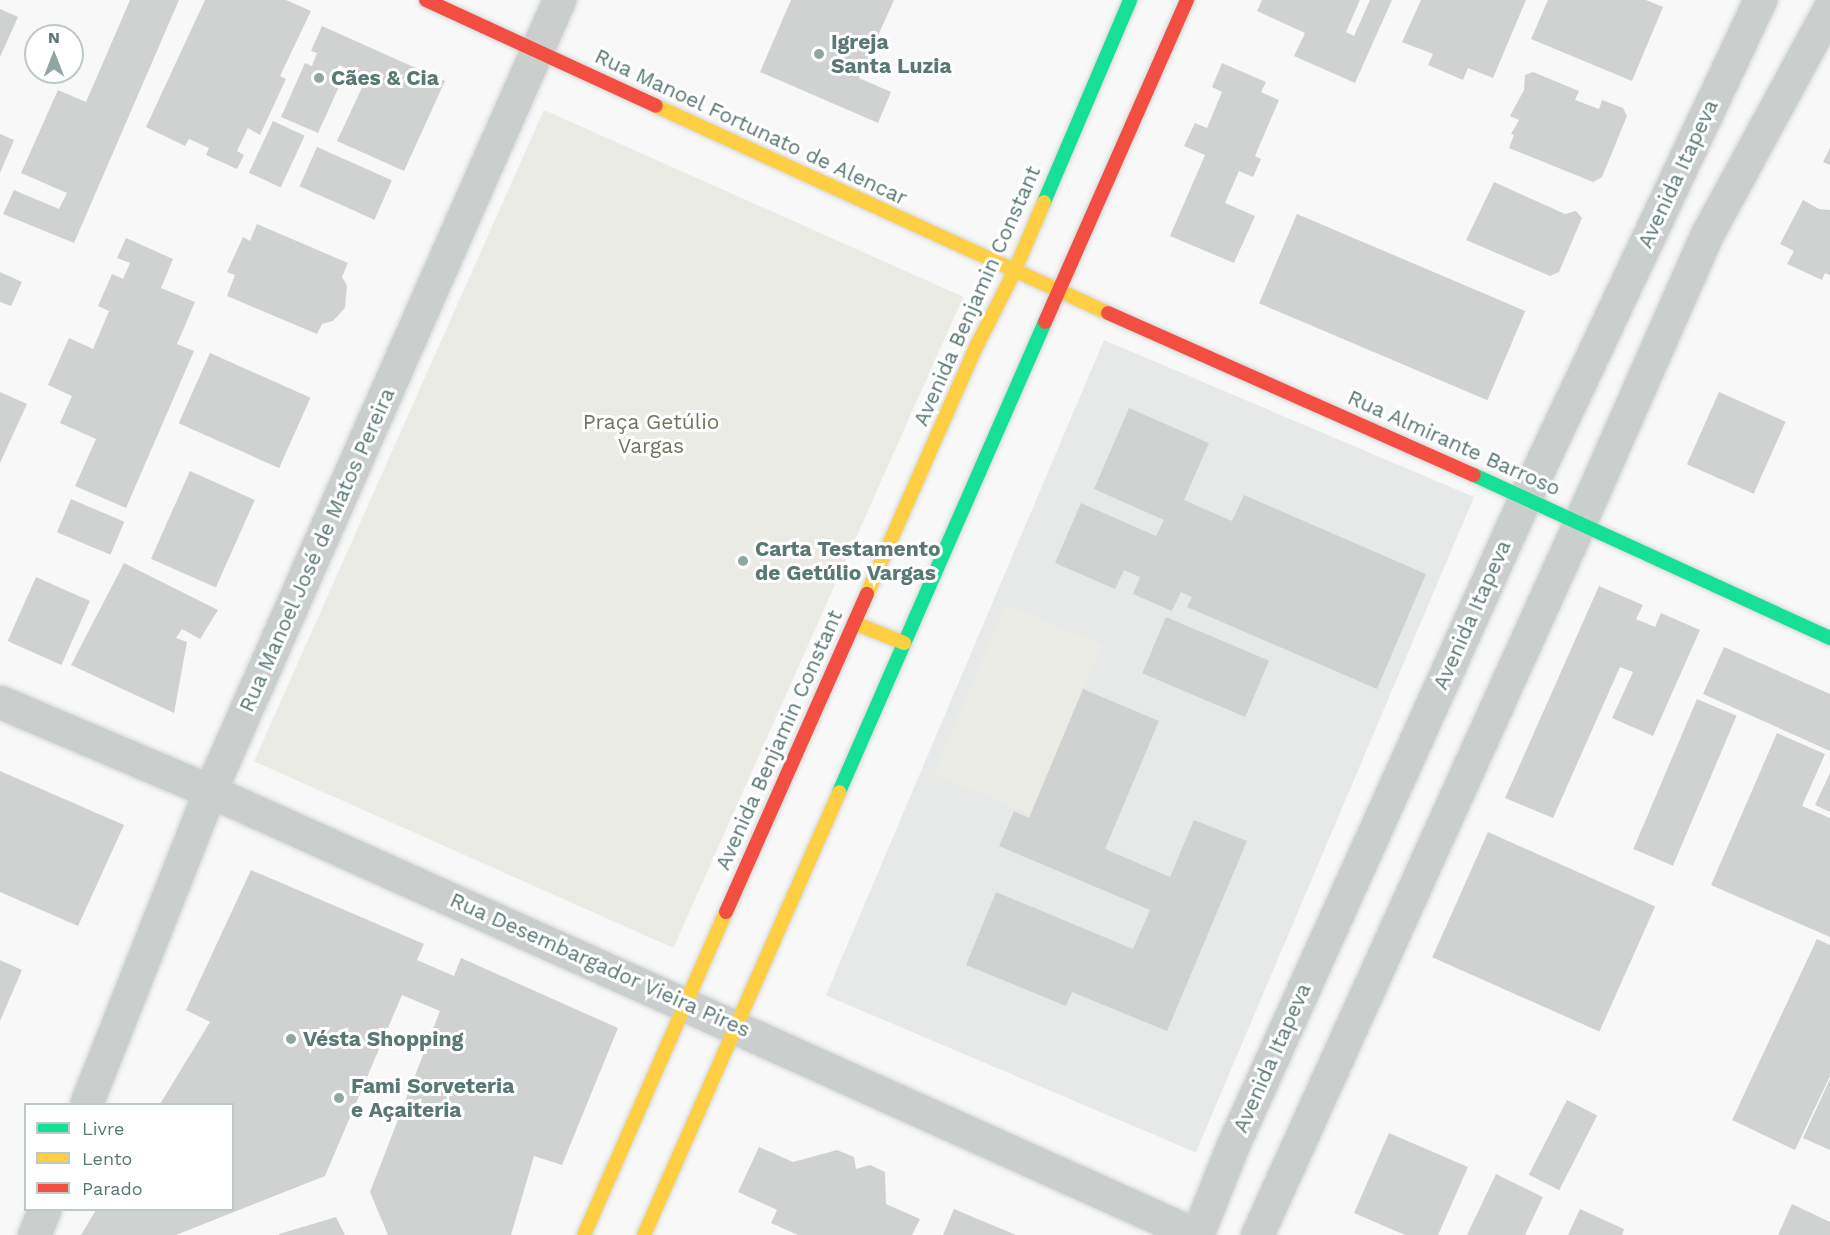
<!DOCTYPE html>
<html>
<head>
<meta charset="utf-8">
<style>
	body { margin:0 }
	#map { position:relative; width:1830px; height:1235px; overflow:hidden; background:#f9f8f8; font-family:"Work Sans",sans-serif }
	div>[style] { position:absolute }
	.built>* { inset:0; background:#e7e9e8; transform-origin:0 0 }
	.green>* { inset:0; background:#ebebe5; transform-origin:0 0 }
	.building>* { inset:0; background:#cfd2d1; transform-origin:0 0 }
	.roads { filter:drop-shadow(0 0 2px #d4d6d6) drop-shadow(0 0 2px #d4d6d6) }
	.street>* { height:33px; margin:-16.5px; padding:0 16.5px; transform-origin:16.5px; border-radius:16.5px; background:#cacecd }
	.fast>* { height:14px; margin:-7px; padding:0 7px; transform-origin:7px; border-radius:7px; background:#16e098 }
	.slow>* { height:14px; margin:-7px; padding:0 7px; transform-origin:7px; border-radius:7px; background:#ffcf43 }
	.jam>* { height:14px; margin:-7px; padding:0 7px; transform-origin:7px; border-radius:7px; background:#f24e42 }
	.dots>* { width:16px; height:16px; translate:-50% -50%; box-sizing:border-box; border:3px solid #fff; border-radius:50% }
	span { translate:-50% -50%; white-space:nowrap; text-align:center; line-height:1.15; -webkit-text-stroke:6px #fff; paint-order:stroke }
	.poi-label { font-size:21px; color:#597874; font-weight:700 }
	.left { translate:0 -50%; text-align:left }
	.street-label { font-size:21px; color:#597874 }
	.park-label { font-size:21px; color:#70765e }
	.legend { position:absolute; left:24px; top:1103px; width:210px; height:108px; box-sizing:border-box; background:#fff; border:2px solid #bdc9c7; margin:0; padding:8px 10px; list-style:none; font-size:18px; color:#597874 }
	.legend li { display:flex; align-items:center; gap:12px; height:30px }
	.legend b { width:30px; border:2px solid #bdc9c7 }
	.north { position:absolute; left:24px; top:24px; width:60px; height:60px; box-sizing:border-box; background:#fff; border:2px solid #bdc9c7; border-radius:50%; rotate:0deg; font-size:16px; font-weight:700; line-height:24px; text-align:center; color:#597874 }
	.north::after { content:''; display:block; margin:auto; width:21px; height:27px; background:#91a5a2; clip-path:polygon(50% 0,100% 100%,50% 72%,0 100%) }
</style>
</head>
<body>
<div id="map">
	<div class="built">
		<div style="left:1104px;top:340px;width:402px;height:712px;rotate:23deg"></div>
	</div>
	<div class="green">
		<div style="left:544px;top:110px;width:459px;height:713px;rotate:24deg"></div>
		<div style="left:1006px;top:604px;width:104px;height:184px;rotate:23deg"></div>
	</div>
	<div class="building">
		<div style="clip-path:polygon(130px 0,179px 0,74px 243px,3px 214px,14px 190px,59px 209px,67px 193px,21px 173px,58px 90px,86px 102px)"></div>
		<div style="clip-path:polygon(205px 0,286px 0,311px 11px,280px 76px,286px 79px,260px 135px,248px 128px,237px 151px,244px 155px,237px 169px,206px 155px,209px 148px,189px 139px,185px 146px,146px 127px)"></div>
		<div style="clip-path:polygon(791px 0,894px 0,859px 78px,891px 92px,878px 123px,760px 72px)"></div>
		<div style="clip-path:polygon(1262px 0,1360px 0,1346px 32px,1354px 36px,1370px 0,1392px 0,1355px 83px,1294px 56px,1305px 33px,1257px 11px)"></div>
		<div style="clip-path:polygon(1421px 0,1526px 0,1493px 78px,1468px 68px,1463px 80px,1428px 65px,1433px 54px,1402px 42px)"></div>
		<div style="clip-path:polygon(1548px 0,1646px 0,1663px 7px,1632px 81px,1531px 39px)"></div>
		<div style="clip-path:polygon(0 9px,18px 17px,0 57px)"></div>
		<div style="clip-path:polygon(322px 26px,445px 81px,404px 171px,337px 141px,367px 77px,339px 65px,334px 76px,342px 80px,318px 133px,281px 117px,305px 63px,312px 66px,317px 53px,311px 51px)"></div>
		<div style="clip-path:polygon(1222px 63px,1266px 82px,1261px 92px,1279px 100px,1255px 156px,1261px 159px,1253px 177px,1239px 171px,1225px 203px,1255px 216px,1234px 263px,1170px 236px,1205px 155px,1184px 146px,1195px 123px,1207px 128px,1222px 92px,1212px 87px)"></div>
		<div style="clip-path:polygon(1533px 72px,1579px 91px,1575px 100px,1599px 109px,1602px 100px,1623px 108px,1627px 116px,1602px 177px,1593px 182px,1509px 148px,1514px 135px,1511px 134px,1519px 120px,1510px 116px,1524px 90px,1525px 75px)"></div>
		<div style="left:273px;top:121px;width:35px;height:57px;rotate:25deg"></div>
		<div style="clip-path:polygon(0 134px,14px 140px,0 173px)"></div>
		<div style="left:317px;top:147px;width:82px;height:43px;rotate:24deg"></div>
		<div style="clip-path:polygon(1830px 148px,1830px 165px,1823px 162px)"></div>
		<div style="clip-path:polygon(1494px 182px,1565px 214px,1576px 211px,1582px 218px,1559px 272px,1550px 276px,1466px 240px)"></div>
		<div style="clip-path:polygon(1803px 200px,1819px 209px,1830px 210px,1830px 275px,1825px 273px,1822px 280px,1787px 264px,1794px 251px,1780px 244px)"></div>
		<div style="left:1297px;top:214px;width:248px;height:97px;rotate:23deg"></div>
		<div style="clip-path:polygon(257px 224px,348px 263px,342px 277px,347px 286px,345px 308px,333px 321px,322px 324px,317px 334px,227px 296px,235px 275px,227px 272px,243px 237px,250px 241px)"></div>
		<div style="clip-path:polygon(126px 238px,173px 259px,161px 288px,195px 302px,177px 344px,194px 351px,126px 508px,75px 486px,96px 439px,60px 423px,72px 396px,48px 385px,69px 338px,93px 349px,109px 311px,98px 306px,112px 274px,123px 279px,130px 263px,117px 258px)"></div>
		<div style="clip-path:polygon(0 272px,22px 282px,11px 306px,0 302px)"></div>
		<div style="left:210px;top:353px;width:110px;height:77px;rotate:24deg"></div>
		<div style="clip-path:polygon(0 392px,27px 404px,0 463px)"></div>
		<div style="left:1719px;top:392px;width:73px;height:79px;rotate:24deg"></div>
		<div style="clip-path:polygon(1129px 408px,1209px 443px,1184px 500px,1232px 521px,1244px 495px,1426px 574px,1377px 689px,1187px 607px,1192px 597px,1181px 592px,1172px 611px,1133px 594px,1140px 577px,1124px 570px,1115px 589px,1055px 563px,1081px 503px,1156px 536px,1164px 520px,1094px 489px)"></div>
		<div style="left:190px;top:471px;width:71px;height:96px;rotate:24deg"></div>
		<div style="left:71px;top:499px;width:58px;height:36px;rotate:23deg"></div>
		<div style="clip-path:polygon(124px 563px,218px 610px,200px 639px,182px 629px,176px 638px,187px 642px,174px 713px,71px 665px)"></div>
		<div style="left:36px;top:577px;width:59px;height:70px;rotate:24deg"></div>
		<div style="clip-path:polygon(1599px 586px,1643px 605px,1636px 619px,1655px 627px,1661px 613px,1700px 630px,1653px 736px,1612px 718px,1633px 672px,1620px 667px,1553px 818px,1505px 798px)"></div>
		<div style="left:1166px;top:617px;width:112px;height:61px;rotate:23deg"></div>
		<div style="clip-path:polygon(1724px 647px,1830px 694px,1830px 751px,1703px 694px)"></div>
		<div style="clip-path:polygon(1083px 689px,1159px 721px,1105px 849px,1170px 877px,1194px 820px,1247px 841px,1167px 1031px,1072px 992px,1066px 1006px,966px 965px,996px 892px,1133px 949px,1150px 910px,999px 846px,1014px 811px,1029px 818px)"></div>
		<div style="left:1697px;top:699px;width:43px;height:163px;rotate:23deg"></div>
		<div style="clip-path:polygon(1777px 733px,1825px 754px,1802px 806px,1830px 818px,1830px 937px,1711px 885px)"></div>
		<div style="clip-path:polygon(0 771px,124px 825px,78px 926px,0 892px)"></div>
		<div style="clip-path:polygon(1830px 773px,1830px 812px,1815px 805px)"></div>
		<div style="left:1488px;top:832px;width:183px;height:137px;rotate:24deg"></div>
		<div style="clip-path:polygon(251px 870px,424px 944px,417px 960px,454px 976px,461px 958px,618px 1028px,562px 1165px,534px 1156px,511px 1235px,388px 1235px,370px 1192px,440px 1011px,402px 995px,325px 1176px,176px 1235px,81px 1235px,96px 1210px,232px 1210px,232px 1104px,160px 1104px,210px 1022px,186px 1010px)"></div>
		<div style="clip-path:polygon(1817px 939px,1830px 945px,1830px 1076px,1795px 1150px,1732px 1120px)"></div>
		<div style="clip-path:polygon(0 960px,22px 970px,0 1021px)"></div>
		<div style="clip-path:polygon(1830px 1079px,1830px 1150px,1803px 1138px)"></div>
		<div style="left:1567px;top:1100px;width:34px;height:84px;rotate:27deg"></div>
		<div style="clip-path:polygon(1389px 1133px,1468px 1167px,1438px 1235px,1405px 1235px,1354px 1213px)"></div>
		<div style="clip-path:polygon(759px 1147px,793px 1162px,837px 1150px,854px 1157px,856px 1169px,870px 1165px,885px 1172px,886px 1204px,920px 1219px,912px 1235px,798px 1235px,771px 1223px,777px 1210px,738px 1192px)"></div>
		<div style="clip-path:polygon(1496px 1174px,1543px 1197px,1525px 1235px,1467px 1235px)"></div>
		<div style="clip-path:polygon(1792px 1204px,1830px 1222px,1830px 1235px,1778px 1235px)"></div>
		<div style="clip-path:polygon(954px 1209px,1016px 1235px,943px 1235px)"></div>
		<div style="clip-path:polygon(1580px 1209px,1624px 1229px,1622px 1235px,1568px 1235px)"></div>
		<div style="clip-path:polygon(336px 1217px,345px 1235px,279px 1235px,279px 1234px)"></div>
	</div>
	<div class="roads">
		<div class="street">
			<div style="left:0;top:702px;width:228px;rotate:23deg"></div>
			<div style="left:210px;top:791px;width:1081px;rotate:24.24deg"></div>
			<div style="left:86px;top:1104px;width:337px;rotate:-68.4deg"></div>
			<div style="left:210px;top:791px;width:865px;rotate:-66.19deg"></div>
			<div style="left:34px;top:1235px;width:27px;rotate:-68deg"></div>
			<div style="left:1197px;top:1235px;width:95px;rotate:-68.3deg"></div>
			<div style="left:1232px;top:1147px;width:712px;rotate:-65.7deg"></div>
			<div style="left:1525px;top:498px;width:551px;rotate:-64.74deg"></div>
			<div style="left:1257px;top:1235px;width:783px;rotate:-65.63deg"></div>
			<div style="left:1580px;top:522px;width:313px;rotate:-66.2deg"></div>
			<div style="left:1706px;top:236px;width:260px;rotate:-61.5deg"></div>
		</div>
		<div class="fast">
			<div style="left:1044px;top:202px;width:220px;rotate:-66.9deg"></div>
			<div style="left:1474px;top:475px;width:392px;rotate:24.6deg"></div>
			<div style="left:839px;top:792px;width:513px;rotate:-66.33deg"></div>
		</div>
		<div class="slow">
			<div style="left:656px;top:106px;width:497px;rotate:24.6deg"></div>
			<div style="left:867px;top:594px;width:270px;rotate:-66.2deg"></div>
			<div style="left:976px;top:347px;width:84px;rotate:-63.1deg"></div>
			<div style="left:1014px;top:272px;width:76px;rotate:-66.8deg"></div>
			<div style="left:854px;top:623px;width:54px;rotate:21.8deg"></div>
			<div style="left:584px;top:1235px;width:353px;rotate:-66.3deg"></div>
			<div style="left:644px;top:1235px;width:484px;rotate:-66.2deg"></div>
		</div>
		<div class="jam">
			<div style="left:426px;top:0;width:253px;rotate:24.7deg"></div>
			<div style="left:1108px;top:313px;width:400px;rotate:23.9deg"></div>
			<div style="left:1045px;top:322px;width:352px;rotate:-66.2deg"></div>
			<div style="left:726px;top:912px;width:348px;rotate:-66.1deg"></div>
		</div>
	</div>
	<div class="dots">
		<div style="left:819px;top:54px;background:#91a5a2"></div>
		<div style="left:319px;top:78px;background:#91a5a2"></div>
		<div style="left:743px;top:561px;background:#91a5a2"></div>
		<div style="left:291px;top:1039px;background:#91a5a2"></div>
		<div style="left:339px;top:1098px;background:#91a5a2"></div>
	</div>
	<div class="poi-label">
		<span class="left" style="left:831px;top:54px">Igreja<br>Santa Luzia</span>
		<span class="left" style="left:331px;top:78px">Cães &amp; Cia</span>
		<span class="left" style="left:755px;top:561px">Carta Testamento<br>de Getúlio Vargas</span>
		<span class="left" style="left:303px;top:1039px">Vésta Shopping</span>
		<span class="left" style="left:351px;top:1098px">Fami Sorveteria<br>e Açaiteria</span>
	</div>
	<div class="street-label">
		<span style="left:751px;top:127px;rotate:25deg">Rua Manoel Fortunato de Alencar</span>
		<span style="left:1678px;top:174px;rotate:-65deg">Avenida Itapeva</span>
		<span style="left:977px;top:296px;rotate:-66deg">Avenida Benjamin Constant</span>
		<span style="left:1454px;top:443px;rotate:24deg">Rua Almirante Barroso</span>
		<span style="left:317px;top:550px;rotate:-66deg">Rua Manoel José de Matos Pereira</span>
		<span style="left:1472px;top:615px;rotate:-66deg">Avenida Itapeva</span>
		<span style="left:779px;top:740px;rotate:-66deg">Avenida Benjamin Constant</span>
		<span style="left:600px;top:965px;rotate:24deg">Rua Desembargador Vieira Pires</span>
		<span style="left:1272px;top:1058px;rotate:-66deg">Avenida Itapeva</span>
	</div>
	<div class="park-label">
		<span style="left:651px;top:434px">Praça Getúlio<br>Vargas</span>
	</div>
	<ul class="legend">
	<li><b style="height:8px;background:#16e098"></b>Livre</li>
	<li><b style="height:8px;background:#ffcf43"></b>Lento</li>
	<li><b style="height:8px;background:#f24e42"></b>Parado</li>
	</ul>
	<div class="north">N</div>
</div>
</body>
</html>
